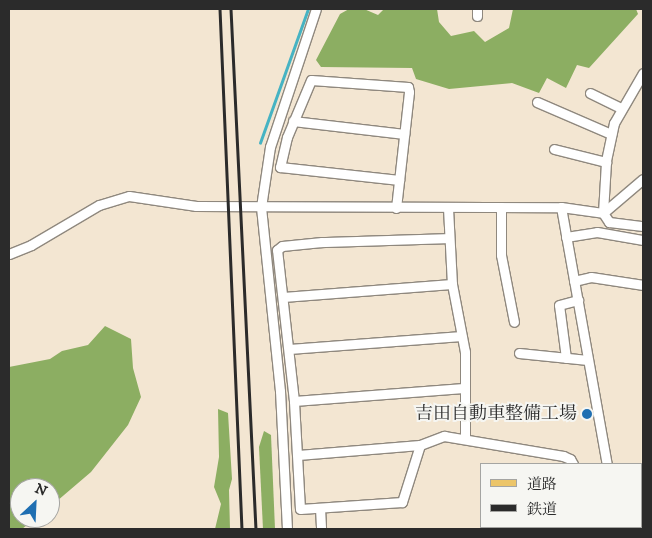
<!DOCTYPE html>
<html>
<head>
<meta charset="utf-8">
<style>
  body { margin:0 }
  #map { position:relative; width:652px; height:538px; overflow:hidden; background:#f3e6d2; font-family:"IM FELL DW Pica","Noto Serif JP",serif }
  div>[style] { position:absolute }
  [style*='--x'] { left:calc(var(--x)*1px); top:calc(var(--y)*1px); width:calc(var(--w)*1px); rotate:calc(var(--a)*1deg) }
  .forest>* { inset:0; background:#8cae62 }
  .stream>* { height:2.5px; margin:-1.25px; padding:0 1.25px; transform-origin:1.25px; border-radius:1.25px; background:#46b3c3 }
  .roads { filter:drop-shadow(1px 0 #8f887e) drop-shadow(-1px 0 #8f887e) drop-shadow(0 1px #8f887e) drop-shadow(0 -1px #8f887e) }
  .minor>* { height:9px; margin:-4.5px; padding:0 4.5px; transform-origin:4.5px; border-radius:4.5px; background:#fff }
  .major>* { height:10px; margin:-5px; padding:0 5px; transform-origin:5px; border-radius:5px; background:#ecc569 }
  .rail>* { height:2.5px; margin:-1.25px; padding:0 1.25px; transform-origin:1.25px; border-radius:1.25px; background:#2b2b2b }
  .dots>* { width:14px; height:14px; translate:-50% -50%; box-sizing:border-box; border:2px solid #f6f6f2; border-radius:50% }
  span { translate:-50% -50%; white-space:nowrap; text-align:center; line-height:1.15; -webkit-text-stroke:4px #f6f6f2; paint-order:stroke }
  .poi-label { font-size:18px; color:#2b2b2b }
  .right { translate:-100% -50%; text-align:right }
  .frame { position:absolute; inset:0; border:10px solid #2b2b2b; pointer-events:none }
  .legend { position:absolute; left:480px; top:463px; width:162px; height:65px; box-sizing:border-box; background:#f6f6f2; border:1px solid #a5a5a2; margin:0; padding:6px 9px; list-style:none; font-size:15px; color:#2b2b2b }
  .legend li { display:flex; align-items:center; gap:10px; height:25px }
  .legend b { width:25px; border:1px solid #a5a5a2 }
  .north { position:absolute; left:10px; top:478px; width:50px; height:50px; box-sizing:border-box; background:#f6f6f2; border:1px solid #a5a5a2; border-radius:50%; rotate:25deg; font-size:14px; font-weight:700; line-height:20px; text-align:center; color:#2b2b2b }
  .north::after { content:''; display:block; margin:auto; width:18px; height:22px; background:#1f6fb2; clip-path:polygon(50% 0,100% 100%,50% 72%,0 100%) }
</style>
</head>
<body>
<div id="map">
  <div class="forest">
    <i style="clip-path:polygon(349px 9px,364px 9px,378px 15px,384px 9px,437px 9px,439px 22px,451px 36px,474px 31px,485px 42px,509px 28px,513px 9px,636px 9px,638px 14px,589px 68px,577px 65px,566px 88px,547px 78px,539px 93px,512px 83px,449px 89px,416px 79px,412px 68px,321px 67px,316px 60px,340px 14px)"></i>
    <i style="clip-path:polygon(105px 326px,131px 339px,133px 368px,141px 397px,128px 425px,91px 472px,50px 507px,50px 488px,20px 488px,20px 518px,36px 518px,22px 529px,9px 529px,9px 367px,50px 359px,62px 351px,88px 345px)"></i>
    <i style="clip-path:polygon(218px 409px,228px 413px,232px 479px,229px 490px,230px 529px,215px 529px,221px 504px,214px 487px,219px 457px)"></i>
    <i style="clip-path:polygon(264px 431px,271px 435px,275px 529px,263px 529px,259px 447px)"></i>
  </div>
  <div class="stream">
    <i style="--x:260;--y:143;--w:142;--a:-70.3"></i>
  </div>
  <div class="roads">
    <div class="minor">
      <i style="--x:477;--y:9;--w:7;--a:90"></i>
      <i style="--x:643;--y:73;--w:58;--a:120.1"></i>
      <i style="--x:614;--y:123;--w:40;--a:102"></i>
      <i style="--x:606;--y:162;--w:51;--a:93.4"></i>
      <i style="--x:603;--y:213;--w:11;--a:56"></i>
      <i style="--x:609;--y:222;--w:34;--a:7"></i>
      <i style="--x:590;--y:93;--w:34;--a:26"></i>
      <i style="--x:537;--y:102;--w:81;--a:23.4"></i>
      <i style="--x:293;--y:121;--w:112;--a:6.7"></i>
      <i style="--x:554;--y:149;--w:54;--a:14"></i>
      <i style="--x:501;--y:207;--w:48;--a:90"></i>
      <i style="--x:501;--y:255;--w:68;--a:79"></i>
      <i style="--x:561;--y:207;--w:261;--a:79.9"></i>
      <i style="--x:396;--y:208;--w:117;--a:-83.6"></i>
      <i style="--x:409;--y:92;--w:5;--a:-101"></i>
      <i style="--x:408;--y:87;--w:97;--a:-175.9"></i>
      <i style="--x:311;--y:80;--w:62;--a:112.8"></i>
      <i style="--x:287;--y:137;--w:31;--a:103"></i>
      <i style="--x:280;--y:167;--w:120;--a:6.2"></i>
      <i style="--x:448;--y:208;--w:76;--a:87"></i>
      <i style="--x:452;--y:284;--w:69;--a:79.2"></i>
      <i style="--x:465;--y:352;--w:86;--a:90"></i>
      <i style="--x:566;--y:237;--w:31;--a:-9"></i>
      <i style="--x:597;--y:232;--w:47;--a:9.9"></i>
      <i style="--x:9;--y:254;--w:24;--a:-22"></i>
      <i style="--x:31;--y:245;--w:79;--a:-30.5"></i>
      <i style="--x:99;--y:205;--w:31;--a:-17"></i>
      <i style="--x:129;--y:196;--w:68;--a:8.5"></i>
      <i style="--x:196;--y:206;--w:365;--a:0.2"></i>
      <i style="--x:561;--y:207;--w:42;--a:8.1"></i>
      <i style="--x:603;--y:213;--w:52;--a:-40.4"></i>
      <i style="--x:574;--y:281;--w:17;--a:-13"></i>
      <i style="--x:591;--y:277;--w:53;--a:8.7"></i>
      <i style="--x:283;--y:297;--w:169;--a:-4.4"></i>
      <i style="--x:289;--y:349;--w:173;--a:-4.3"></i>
      <i style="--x:519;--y:353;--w:69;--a:5.8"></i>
      <i style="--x:566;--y:358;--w:53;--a:-97.5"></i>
      <i style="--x:559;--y:305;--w:20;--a:-15"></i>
      <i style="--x:294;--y:401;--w:170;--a:-4.4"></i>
      <i style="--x:420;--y:445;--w:60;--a:107.5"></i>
      <i style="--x:402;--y:502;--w:102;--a:176.1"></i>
      <i style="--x:300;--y:509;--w:108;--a:-93.2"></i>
      <i style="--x:294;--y:401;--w:152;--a:-96.4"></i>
      <i style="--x:277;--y:250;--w:6;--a:-39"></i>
      <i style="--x:282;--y:246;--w:40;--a:-5.7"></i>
      <i style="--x:322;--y:242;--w:125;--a:-1.8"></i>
      <i style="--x:298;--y:455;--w:122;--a:-4.7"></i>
      <i style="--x:420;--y:445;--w:26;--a:-21"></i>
      <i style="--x:444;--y:436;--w:121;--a:9.5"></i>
      <i style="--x:563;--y:456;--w:8;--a:23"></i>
      <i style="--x:570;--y:459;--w:6;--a:59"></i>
      <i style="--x:320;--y:508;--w:21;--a:87"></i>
      <i style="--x:287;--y:529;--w:138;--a:-92.9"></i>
      <i style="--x:280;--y:391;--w:185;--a:-95.9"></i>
      <i style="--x:261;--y:207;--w:61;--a:-81.5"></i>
      <i style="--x:270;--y:147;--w:145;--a:-71.6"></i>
    </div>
    <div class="major">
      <i style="--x:641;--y:504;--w:2;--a:-27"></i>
      <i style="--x:618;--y:529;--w:2;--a:-63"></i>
    </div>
  </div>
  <div class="rail">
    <i style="--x:220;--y:9;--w:520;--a:87.58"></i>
    <i style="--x:231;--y:9;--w:521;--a:87.25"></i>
  </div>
  <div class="dots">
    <i style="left:587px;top:414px;background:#1f6fb2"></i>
  </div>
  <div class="poi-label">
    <span class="right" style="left:577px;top:414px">吉田自動車整備工場</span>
  </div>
  <div class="frame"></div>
  <ul class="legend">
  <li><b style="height:6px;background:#ecc569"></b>道路</li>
  <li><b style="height:6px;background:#2b2b2b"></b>鉄道</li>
  </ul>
  <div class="north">N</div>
</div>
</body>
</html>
